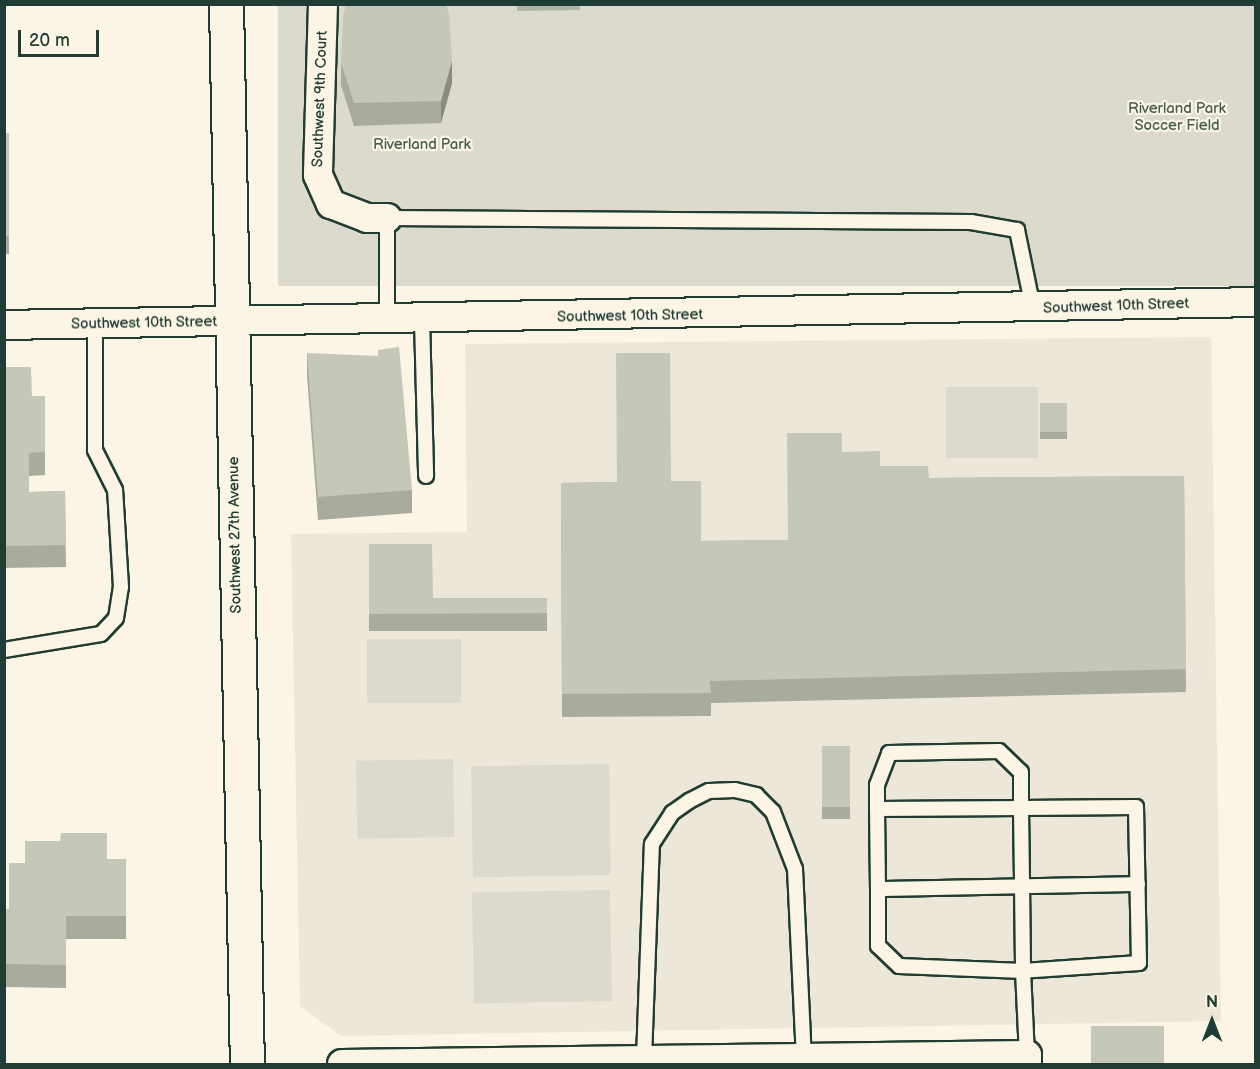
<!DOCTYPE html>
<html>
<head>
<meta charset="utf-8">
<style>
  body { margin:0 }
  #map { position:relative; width:1260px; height:1069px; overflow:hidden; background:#fcf5e5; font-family:"Balsamiq Sans",sans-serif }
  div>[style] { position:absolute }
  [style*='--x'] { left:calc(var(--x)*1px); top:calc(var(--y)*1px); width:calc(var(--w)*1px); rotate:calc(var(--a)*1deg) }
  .built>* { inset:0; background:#ece7d8 }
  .green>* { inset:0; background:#dcdacc; transform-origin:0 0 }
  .water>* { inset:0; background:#aeb3a7 }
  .roads { filter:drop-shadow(2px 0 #1f3d34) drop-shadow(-2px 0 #1f3d34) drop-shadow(0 2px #1f3d34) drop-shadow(0 -2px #1f3d34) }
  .service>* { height:14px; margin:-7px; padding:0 7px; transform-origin:7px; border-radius:7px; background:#fcf5e5 }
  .minor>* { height:28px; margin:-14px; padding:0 14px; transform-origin:14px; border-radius:14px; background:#fcf5e5 }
  .tertiary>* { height:33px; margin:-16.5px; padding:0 16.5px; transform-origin:16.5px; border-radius:16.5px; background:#fcf5e5 }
  .wall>* { inset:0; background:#a9ab9f; transform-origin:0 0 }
  .shaded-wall>* { inset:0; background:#8a8b82 }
  .building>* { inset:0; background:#c5c7b9; transform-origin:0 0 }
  span { translate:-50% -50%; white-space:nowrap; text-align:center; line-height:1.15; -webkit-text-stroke:4.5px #fcf5e5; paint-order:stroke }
  .street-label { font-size:15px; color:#1f3d34 }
  .park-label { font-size:15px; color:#455c52 }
  .frame { position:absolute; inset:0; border:6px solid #1f3d34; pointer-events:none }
  .north { position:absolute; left:1182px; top:991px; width:60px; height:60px; -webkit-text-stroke:4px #fcf5e5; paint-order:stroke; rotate:0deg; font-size:16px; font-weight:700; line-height:24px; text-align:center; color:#1f3d34 }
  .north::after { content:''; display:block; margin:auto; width:21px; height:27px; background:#1f3d34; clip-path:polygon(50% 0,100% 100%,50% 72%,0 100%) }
  .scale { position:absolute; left:18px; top:30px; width:81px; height:27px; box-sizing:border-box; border:3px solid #1f3d34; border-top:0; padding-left:8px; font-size:18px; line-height:21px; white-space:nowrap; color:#1f3d34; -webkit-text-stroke:4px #fcf5e5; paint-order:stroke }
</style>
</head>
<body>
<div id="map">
  <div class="built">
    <i style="clip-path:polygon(1211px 337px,1221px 1021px,341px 1036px,300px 1006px,291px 534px,467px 532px,465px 344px)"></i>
  </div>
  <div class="green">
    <i style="left:278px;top:5px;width:977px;height:281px"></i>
    <i style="left:1038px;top:387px;width:71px;height:92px;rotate:90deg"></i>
    <i style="left:367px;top:639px;width:94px;height:64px"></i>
    <i style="left:453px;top:759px;width:78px;height:97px;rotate:89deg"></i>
    <i style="left:609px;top:764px;width:111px;height:138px;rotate:89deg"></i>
    <i style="left:610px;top:890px;width:111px;height:138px;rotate:89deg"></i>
  </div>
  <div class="water">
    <i style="clip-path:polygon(517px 5px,580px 5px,580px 10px,517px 11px)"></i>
  </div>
  <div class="roads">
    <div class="service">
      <i style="--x:387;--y:319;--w:101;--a:-90"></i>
      <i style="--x:387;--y:218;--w:584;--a:0.39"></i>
      <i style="--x:971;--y:222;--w:47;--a:9.9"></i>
      <i style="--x:1017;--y:230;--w:80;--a:78.4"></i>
      <i style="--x:422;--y:319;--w:157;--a:88.5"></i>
      <i style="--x:4;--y:650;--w:98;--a:-9.4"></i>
      <i style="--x:101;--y:634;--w:22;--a:-47"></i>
      <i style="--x:116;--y:618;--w:31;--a:-81"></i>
      <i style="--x:121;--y:587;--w:97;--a:-93.5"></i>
      <i style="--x:115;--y:490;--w:45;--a:-116.6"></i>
      <i style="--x:95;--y:450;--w:126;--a:-90"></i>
      <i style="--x:877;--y:809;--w:144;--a:-0.4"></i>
      <i style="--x:1021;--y:808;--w:115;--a:-0.5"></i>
      <i style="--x:1136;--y:807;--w:156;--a:88.9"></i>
      <i style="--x:1139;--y:963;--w:116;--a:176.1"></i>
      <i style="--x:1023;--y:971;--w:124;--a:-177.7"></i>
      <i style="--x:899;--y:966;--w:29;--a:-136"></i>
      <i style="--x:878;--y:946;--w:57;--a:-90"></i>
      <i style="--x:878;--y:889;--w:80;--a:-90.7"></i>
      <i style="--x:877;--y:809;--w:24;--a:-90"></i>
      <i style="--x:877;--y:785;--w:34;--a:-69"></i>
      <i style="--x:889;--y:753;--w:110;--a:-1"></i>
      <i style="--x:999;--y:751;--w:30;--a:44"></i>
      <i style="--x:1021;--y:772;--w:36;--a:90"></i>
      <i style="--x:1021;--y:808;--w:76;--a:89.2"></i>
      <i style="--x:1022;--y:884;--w:87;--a:89.3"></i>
      <i style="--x:1023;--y:971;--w:84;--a:87.3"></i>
      <i style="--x:878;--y:889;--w:260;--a:-1.1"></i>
      <i style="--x:644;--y:1059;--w:215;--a:-87.9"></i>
      <i style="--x:652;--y:844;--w:37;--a:-57"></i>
      <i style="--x:672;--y:813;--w:21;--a:-35"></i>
      <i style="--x:689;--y:801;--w:22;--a:-27"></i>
      <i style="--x:709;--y:791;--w:26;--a:-2"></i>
      <i style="--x:735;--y:790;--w:22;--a:13"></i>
      <i style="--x:756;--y:795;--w:24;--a:45"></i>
      <i style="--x:773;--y:812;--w:61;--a:68.9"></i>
      <i style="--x:795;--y:869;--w:189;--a:87.3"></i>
    </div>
    <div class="minor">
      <i style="--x:323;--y:4;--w:171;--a:91.7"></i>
      <i style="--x:318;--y:175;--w:32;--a:66"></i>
      <i style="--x:331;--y:204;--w:39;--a:21"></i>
      <i style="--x:367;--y:218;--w:20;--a:0"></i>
      <i style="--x:4;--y:325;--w:1252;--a:-1.05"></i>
      <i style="--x:342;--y:1064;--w:685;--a:-0.75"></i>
      <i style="--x:1027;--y:1055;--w:9;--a:90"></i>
    </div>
    <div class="tertiary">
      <i style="--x:226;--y:4;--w:1060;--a:88.87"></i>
    </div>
  </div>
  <div class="wall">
    <i style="left:4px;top:4px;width:1px;height:113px"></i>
    <i style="clip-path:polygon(341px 63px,452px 83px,441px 123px,354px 126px,341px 85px)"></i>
    <i style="left:4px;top:133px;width:5px;height:121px"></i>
    <i style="clip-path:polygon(307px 353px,412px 490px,412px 513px,318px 520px,307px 376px)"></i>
    <i style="clip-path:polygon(4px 367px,32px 396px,45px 396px,45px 475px,29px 476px,29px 492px,65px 491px,66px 567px,4px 568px)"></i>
    <i style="left:1040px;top:403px;width:27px;height:36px"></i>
    <i style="clip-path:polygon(842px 452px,880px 466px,929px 478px,1184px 476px,1186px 692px,711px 703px,711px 716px,562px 717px,561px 483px,671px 481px,701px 541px,788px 540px)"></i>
    <i style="clip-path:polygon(369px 544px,433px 598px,547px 598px,547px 631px,369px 631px)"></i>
    <i style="left:822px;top:746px;width:28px;height:73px"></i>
    <i style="clip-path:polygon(107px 859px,126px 859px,126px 939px,66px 939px,66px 988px,4px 987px,4px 909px,9px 909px,25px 863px)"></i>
  </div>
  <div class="shaded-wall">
    <i style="clip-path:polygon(452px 60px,452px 83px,441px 123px,441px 101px)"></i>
  </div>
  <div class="building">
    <i style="left:4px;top:4px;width:1px;height:95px"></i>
    <i style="clip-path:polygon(346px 4px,446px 4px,449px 14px,452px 60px,441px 101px,354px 103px,341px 63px,343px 17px)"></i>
    <i style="left:4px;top:133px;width:5px;height:103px"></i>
    <i style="clip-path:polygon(399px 347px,412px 490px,318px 497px,307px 353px,378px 356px,378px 350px)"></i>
    <i style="clip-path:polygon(616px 353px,670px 353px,671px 481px,701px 481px,701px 541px,788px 540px,787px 433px,842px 433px,842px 452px,880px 451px,880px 466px,928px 466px,929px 478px,1184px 476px,1186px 669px,710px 681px,711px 693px,562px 694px,561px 483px,617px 482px)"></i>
    <i style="clip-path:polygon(4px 367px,31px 367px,32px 396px,45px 396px,45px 452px,29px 453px,29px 492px,65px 491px,66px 545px,4px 546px)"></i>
    <i style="left:1040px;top:403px;width:27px;height:29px"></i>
    <i style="clip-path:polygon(369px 544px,432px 544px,433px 598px,547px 598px,547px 613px,369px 614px)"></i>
    <i style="left:822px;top:746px;width:28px;height:61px"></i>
    <i style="clip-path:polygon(61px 833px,107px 833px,107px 859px,126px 859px,126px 916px,66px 916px,66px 965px,4px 964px,4px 909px,9px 909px,9px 863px,25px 863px,25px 841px,60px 841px)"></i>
    <i style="left:1091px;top:1026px;width:73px;height:39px"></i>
  </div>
  <div class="street-label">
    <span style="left:320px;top:99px;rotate:-88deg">Southwest 9th Court</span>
    <span style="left:1116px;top:306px;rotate:-2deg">Southwest 10th Street</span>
    <span style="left:630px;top:316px;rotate:-1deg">Southwest 10th Street</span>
    <span style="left:144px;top:323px;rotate:-1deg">Southwest 10th Street</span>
    <span style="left:235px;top:535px;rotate:-91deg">Southwest 27th Avenue</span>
  </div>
  <div class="park-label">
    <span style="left:1177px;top:117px">Riverland Park<br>Soccer Field</span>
    <span style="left:422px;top:145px">Riverland Park</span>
  </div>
  <div class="frame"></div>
  <div class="north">N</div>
  <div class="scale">20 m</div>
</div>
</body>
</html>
